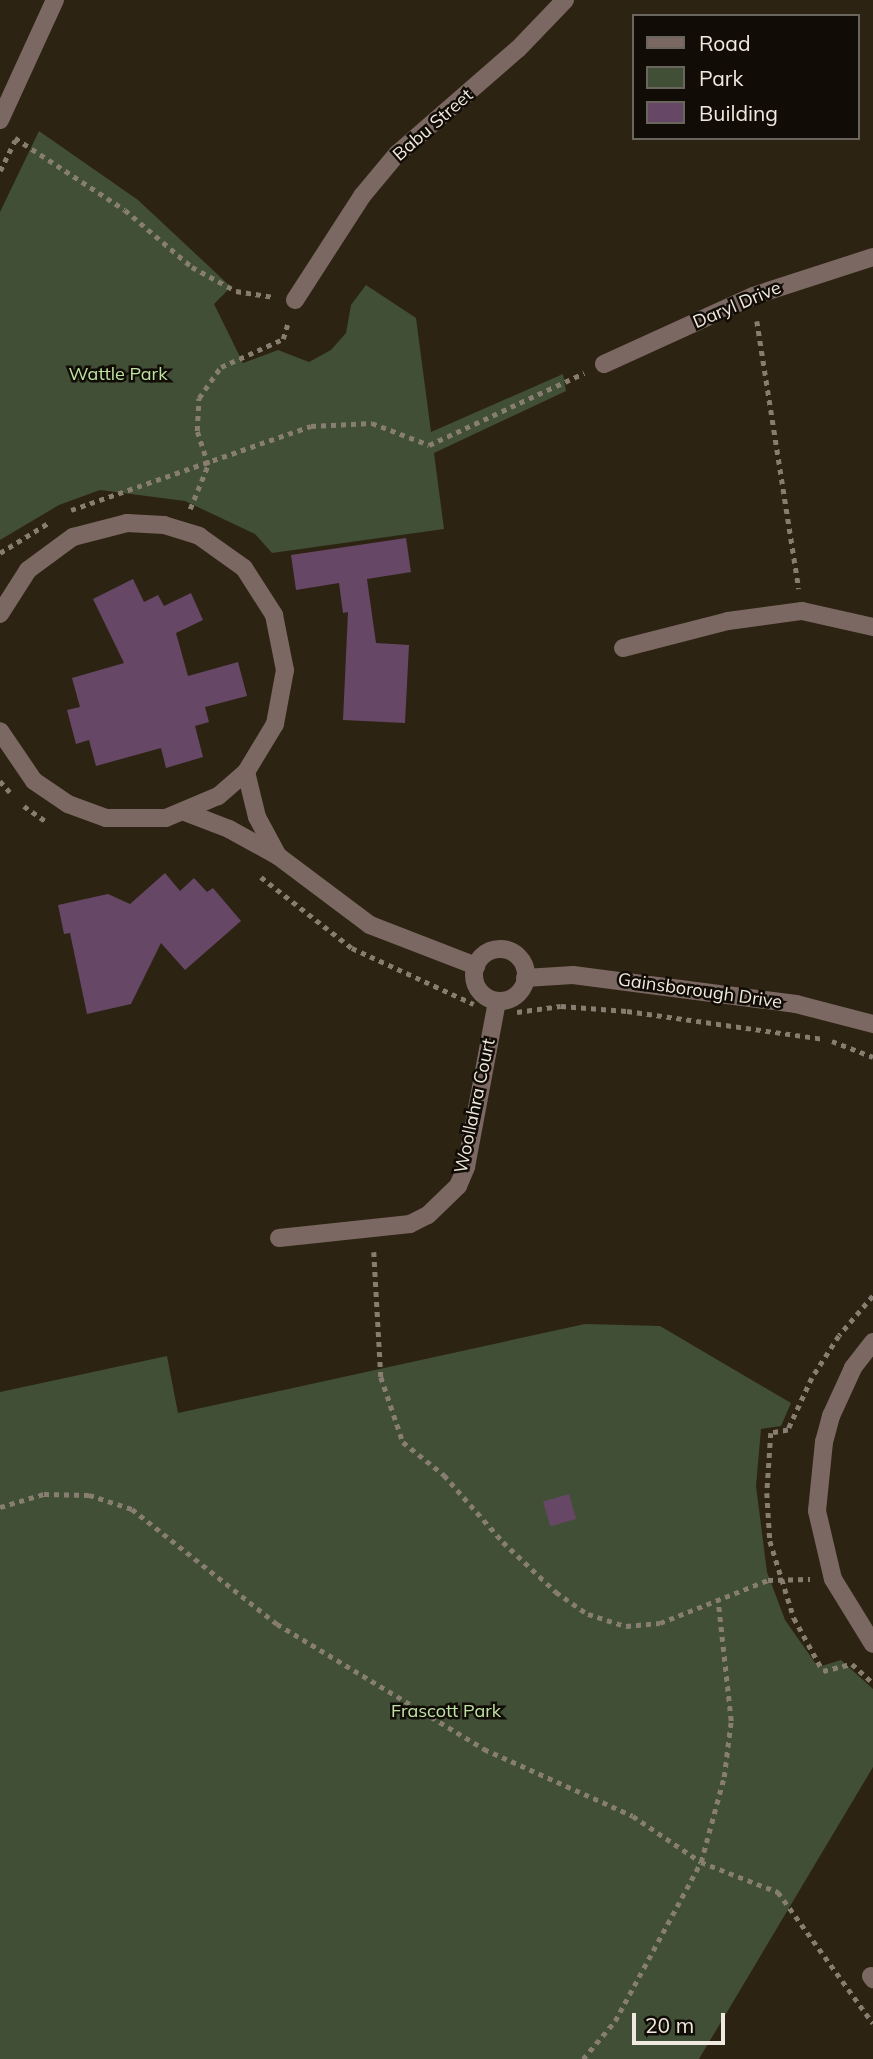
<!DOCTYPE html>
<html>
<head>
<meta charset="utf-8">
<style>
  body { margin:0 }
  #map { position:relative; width:873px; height:2059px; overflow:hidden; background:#2d2312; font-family:Mulish,sans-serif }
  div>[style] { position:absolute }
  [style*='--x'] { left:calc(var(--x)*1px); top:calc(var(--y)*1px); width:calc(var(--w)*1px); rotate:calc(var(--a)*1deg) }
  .green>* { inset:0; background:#404f35 }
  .building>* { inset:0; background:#664765; transform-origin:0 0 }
  .path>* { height:4.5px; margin-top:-2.25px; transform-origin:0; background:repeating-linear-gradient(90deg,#877e71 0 5px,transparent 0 10px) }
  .minor>* { height:18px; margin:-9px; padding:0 9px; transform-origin:9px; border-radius:9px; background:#7c6862 }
  .minor>.ring { margin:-9px; padding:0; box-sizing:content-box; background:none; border:18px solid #7c6862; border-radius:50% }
  span { translate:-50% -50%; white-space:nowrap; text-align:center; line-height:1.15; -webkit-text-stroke:5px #110d06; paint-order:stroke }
  .street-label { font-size:18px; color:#f0e9df }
  .park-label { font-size:18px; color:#bfe3a4 }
  .legend { position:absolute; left:632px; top:14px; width:228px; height:126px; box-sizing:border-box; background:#110d06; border:2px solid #6a655d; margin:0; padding:9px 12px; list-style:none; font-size:21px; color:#f0e9df }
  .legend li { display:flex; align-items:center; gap:14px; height:35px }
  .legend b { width:35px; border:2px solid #6a655d }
  .scale { position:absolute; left:632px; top:2013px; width:93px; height:32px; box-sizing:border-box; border:4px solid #f0e9df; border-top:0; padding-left:9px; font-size:21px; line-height:24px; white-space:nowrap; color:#f0e9df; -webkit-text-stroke:5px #110d06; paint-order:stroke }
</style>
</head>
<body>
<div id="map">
  <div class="green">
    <i style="clip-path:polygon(39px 131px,138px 200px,231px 287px,214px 304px,243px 363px,278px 350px,309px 362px,331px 350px,346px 333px,351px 305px,366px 285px,416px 318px,431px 432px,563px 374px,566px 391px,434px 453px,444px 529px,272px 553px,255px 534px,185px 501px,100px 490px,59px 505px,0 540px,0 212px)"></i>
    <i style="clip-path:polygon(585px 1324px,660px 1326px,791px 1403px,781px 1426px,761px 1429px,756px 1486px,767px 1572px,785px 1620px,818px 1667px,841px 1660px,873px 1689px,873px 1767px,699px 2059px,0 2059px,0 1392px,167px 1356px,178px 1413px)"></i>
  </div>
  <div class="building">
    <i style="clip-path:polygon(406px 538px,411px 572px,367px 579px,376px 643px,409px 645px,405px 723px,343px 720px,348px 612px,343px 613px,339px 583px,296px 590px,291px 555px)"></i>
    <i style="clip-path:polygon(133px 579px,144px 602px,158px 595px,164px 606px,191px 593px,203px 620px,176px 633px,188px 676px,238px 662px,247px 696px,205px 707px,209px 722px,195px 726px,203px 757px,166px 768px,161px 748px,96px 766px,89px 740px,76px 744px,67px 710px,80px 707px,72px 678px,124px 663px,93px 599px)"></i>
    <i style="clip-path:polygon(165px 873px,180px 891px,194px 878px,207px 892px,213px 888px,241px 921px,185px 970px,161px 943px,131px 1004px,87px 1014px,70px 933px,64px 934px,58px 905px,108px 894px,130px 904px)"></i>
    <i style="left:569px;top:1494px;width:26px;height:27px;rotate:74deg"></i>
  </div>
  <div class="path">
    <i style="--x:15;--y:138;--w:131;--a:33.2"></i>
    <i style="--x:125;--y:210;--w:88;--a:40.4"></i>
    <i style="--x:192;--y:267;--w:50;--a:28.6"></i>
    <i style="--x:236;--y:291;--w:36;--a:9"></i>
    <i style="--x:0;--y:171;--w:34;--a:-64"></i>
    <i style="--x:757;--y:321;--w:271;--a:81.1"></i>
    <i style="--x:190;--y:509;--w:48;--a:-67.8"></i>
    <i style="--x:208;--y:465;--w:36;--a:-108"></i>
    <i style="--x:197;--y:431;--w:33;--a:-87"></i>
    <i style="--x:199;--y:398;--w:38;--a:-55"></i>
    <i style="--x:221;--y:367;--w:68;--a:-24.3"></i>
    <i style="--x:283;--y:339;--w:17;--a:-73"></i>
    <i style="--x:71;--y:510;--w:254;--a:-19.3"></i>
    <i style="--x:311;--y:426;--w:61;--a:-2.8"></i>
    <i style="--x:372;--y:423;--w:61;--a:21.1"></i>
    <i style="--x:429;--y:445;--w:171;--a:-24.9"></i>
    <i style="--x:0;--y:553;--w:57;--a:-32"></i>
    <i style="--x:0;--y:781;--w:15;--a:48"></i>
    <i style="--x:24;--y:806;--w:29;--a:35"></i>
    <i style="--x:261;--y:877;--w:115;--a:38"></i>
    <i style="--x:352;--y:948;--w:134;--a:24.7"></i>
    <i style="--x:517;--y:1012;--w:44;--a:-7.8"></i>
    <i style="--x:561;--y:1006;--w:66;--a:4.3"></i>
    <i style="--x:627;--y:1011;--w:198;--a:8.1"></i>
    <i style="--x:832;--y:1041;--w:44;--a:21.3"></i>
    <i style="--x:374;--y:1252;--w:125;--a:86.8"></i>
    <i style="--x:381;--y:1377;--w:69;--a:71.3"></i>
    <i style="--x:403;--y:1442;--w:53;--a:38.8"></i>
    <i style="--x:444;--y:1475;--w:89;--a:48.6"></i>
    <i style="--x:503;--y:1542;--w:73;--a:43.3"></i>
    <i style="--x:556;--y:1592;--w:39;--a:35"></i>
    <i style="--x:588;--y:1614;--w:40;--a:18"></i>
    <i style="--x:626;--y:1626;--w:34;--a:-5"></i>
    <i style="--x:660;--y:1623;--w:116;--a:-21.7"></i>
    <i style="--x:768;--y:1580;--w:42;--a:-1.4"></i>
    <i style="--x:873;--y:1296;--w:52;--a:130.4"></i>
    <i style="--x:839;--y:1336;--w:50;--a:122.7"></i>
    <i style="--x:812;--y:1378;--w:57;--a:114.8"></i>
    <i style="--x:788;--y:1430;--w:17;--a:170"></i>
    <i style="--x:771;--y:1433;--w:60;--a:93.8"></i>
    <i style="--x:767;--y:1493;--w:48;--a:86.4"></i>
    <i style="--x:770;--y:1541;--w:81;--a:72.7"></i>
    <i style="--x:794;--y:1618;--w:60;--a:61.3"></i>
    <i style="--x:823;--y:1671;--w:30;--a:-14"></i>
    <i style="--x:852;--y:1664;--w:28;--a:42"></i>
    <i style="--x:0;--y:1507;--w:46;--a:-16.5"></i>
    <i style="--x:44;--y:1494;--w:45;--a:1.3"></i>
    <i style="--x:89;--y:1495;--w:45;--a:18"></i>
    <i style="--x:132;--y:1509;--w:185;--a:38.4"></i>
    <i style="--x:277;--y:1624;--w:242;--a:31.1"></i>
    <i style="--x:484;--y:1749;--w:163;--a:24.2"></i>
    <i style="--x:633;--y:1816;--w:82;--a:34.1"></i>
    <i style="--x:701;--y:1862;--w:83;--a:21.3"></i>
    <i style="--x:778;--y:1892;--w:162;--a:54.1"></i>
    <i style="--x:583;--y:2059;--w:50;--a:-49.9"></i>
    <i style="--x:615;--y:2021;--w:181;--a:-61.6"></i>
    <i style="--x:701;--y:1862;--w:88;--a:-74.9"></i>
    <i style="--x:724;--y:1777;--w:56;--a:-82.9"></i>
    <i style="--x:731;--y:1721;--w:121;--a:-96.2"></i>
  </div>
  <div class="minor">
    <i style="--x:0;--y:120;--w:132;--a:-65.4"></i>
    <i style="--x:295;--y:300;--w:124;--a:-57.2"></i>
    <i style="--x:362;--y:196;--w:55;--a:-50.2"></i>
    <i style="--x:397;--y:154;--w:160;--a:-41"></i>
    <i style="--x:518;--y:49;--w:68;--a:-46.2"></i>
    <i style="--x:604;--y:364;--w:164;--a:-24.5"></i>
    <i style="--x:753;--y:296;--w:126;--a:-18"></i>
    <i style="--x:0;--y:614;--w:52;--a:-57.5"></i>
    <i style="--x:28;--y:570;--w:56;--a:-36.3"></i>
    <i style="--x:73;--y:537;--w:56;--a:-14.5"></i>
    <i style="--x:127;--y:523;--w:37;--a:3"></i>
    <i style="--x:164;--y:525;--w:37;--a:17"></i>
    <i style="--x:199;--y:536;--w:55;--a:35.4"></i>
    <i style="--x:244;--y:568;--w:56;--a:57.4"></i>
    <i style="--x:274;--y:615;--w:56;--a:78.7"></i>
    <i style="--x:285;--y:670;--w:55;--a:100.5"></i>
    <i style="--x:275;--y:724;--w:56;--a:121.1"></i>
    <i style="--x:246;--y:772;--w:37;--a:139"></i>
    <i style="--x:218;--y:796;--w:56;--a:157.1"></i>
    <i style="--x:166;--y:818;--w:60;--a:180"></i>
    <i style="--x:106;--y:818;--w:40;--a:-159.8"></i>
    <i style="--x:68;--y:804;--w:41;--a:-145.9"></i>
    <i style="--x:34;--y:781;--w:60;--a:-124.2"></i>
    <i style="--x:623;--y:648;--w:108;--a:-14.4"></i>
    <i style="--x:728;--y:621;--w:75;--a:-7.7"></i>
    <i style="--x:802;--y:611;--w:73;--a:12.7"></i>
    <i style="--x:246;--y:772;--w:46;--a:76.3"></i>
    <i style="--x:257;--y:817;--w:44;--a:61.7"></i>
    <i style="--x:185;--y:812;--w:47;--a:21.1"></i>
    <i style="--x:229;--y:829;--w:56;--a:28.9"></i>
    <i style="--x:278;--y:856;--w:115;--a:36.9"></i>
    <i style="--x:370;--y:925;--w:114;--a:21.1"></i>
    <i class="ring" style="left:474px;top:949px;width:34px;height:34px"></i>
    <i style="--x:525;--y:978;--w:48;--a:-3.6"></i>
    <i style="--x:573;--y:975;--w:225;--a:7.4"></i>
    <i style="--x:796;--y:1004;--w:80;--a:14.6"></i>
    <i style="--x:279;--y:1238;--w:132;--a:-6.1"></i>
    <i style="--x:410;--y:1224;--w:20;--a:-27"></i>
    <i style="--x:428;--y:1215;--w:42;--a:-44"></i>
    <i style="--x:458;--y:1186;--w:21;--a:-67"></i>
    <i style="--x:466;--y:1167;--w:169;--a:-79.4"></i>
    <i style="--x:873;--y:1342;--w:33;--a:128"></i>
    <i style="--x:853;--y:1368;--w:53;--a:114.6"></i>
    <i style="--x:831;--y:1416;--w:27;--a:105"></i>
    <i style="--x:824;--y:1442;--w:69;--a:95.8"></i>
    <i style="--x:817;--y:1511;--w:70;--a:76.8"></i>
    <i style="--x:833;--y:1579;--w:76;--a:58.4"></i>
    <i style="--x:871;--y:1976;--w:4;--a:56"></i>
  </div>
  <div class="street-label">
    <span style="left:433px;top:125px;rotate:-41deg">Babu Street</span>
    <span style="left:737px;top:305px;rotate:-23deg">Daryl Drive</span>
    <span style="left:700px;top:991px;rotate:8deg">Gainsborough Drive</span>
    <span style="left:475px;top:1106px;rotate:-78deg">Woollahra Court</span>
  </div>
  <div class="park-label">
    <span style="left:118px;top:374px">Wattle Park</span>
    <span style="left:446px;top:1711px">Frascott Park</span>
  </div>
  <ul class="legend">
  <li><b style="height:9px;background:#7c6862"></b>Road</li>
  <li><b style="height:19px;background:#404f35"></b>Park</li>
  <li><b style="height:19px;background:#664765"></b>Building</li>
  </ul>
  <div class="scale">20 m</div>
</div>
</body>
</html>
